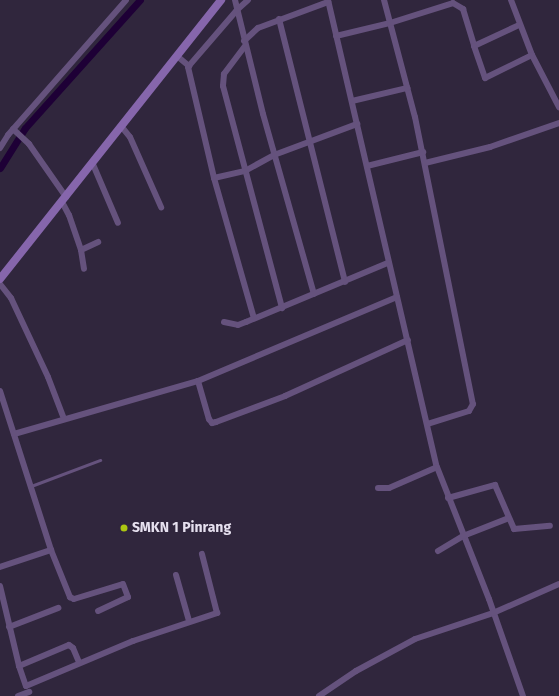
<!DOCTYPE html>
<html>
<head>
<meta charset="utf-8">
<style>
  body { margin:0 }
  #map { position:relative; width:559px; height:696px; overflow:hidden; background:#30263d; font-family:"Fira Sans",sans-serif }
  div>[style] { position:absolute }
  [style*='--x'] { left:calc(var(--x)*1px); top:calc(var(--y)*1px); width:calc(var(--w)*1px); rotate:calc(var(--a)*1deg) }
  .canal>* { height:7px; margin:-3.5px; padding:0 3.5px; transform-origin:3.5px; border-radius:3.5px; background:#1e0036 }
  .lane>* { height:3px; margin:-1.5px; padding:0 1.5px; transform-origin:1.5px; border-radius:1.5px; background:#65527d }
  .street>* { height:6px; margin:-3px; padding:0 3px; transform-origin:3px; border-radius:3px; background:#65527d }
  .secondary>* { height:8px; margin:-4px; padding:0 4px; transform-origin:4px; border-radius:4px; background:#8666ac }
  .dots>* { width:11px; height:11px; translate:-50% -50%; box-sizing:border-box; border:2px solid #30263d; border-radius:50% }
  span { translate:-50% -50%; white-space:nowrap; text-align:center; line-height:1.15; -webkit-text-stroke:4px #30263d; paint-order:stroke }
  .poi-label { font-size:14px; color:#e6e0ef; font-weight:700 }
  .left { translate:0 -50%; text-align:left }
</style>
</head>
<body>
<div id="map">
  <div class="canal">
    <i style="--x:0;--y:168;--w:47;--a:-58"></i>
    <i style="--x:25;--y:128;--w:172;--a:-48.1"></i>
  </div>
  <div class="lane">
    <i style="--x:31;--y:486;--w:74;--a:-20.6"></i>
  </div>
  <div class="street">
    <i style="--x:235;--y:0;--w:117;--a:76.2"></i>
    <i style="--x:263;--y:114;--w:187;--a:74.2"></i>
    <i style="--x:248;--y:0;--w:15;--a:138"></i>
    <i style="--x:237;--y:10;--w:75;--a:130.7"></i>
    <i style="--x:188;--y:67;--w:114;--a:76.8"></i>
    <i style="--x:214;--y:178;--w:146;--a:74.1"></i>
    <i style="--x:328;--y:0;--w:480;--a:76.9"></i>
    <i style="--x:437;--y:467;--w:142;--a:68.5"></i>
    <i style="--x:489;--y:599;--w:103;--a:70.7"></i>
    <i style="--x:384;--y:0;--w:121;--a:75.2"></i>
    <i style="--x:415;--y:117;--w:293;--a:78.6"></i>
    <i style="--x:473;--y:404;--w:8;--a:120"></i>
    <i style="--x:469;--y:411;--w:44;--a:162.8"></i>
    <i style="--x:511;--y:0;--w:59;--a:69.1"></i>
    <i style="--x:532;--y:55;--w:59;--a:62.6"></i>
    <i style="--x:279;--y:19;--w:271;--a:75.9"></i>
    <i style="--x:336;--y:36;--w:56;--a:-13.5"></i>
    <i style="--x:390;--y:23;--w:66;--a:-17.6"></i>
    <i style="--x:453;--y:3;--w:12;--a:31"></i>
    <i style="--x:463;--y:9;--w:39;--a:73"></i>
    <i style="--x:474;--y:46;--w:50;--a:-25"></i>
    <i style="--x:244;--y:41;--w:19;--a:-43"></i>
    <i style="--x:258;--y:28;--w:75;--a:-20.4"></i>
    <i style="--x:245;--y:46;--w:35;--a:127"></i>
    <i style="--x:224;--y:74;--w:12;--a:95"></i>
    <i style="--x:223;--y:86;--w:230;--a:75.1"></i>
    <i style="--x:474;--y:46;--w:34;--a:71"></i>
    <i style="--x:485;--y:78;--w:52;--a:-26.1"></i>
    <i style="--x:177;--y:56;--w:16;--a:40"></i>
    <i style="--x:352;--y:101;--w:57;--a:-13.3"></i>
    <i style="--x:121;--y:126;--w:14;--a:51"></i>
    <i style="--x:130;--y:137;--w:77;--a:66.1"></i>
    <i style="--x:13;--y:129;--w:22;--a:43"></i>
    <i style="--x:29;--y:144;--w:65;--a:55.1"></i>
    <i style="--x:0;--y:148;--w:15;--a:-58"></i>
    <i style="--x:8;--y:135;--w:179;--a:-48.8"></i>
    <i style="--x:92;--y:162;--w:66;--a:66.9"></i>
    <i style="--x:425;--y:163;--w:67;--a:-13.8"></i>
    <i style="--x:490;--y:147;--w:73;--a:-19.2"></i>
    <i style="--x:367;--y:166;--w:58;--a:-14"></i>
    <i style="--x:214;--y:178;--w:32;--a:-13"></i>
    <i style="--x:245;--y:171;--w:33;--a:-29"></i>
    <i style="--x:274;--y:155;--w:89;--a:-20.5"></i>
    <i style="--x:62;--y:202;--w:15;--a:62"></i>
    <i style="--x:69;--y:215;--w:37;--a:71"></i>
    <i style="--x:81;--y:250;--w:19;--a:-25"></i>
    <i style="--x:81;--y:250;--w:19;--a:81"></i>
    <i style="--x:0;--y:284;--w:18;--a:52"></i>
    <i style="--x:11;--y:298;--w:87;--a:64.9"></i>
    <i style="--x:48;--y:377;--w:45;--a:69.1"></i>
    <i style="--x:224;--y:322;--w:14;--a:12"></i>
    <i style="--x:238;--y:325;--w:9;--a:-21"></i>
    <i style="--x:246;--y:322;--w:154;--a:-22.6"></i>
    <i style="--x:198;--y:381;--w:40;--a:74"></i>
    <i style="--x:209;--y:419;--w:5;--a:53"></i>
    <i style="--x:212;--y:423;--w:4;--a:-14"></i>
    <i style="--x:216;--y:422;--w:74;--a:-20.6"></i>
    <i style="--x:285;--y:396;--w:135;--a:-24.5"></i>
    <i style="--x:0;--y:391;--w:167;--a:72.2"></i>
    <i style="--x:51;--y:550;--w:51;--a:68"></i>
    <i style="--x:70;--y:597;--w:4;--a:27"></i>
    <i style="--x:74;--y:599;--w:51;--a:-17"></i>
    <i style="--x:123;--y:584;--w:14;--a:69"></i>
    <i style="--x:128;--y:597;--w:33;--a:155"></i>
    <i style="--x:14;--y:434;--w:191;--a:-16.1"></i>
    <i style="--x:198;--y:381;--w:216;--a:-22.9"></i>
    <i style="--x:378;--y:488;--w:11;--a:0"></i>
    <i style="--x:389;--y:488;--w:52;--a:-23.6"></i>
    <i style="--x:448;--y:498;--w:49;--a:-15.5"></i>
    <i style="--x:495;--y:485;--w:48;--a:66.6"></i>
    <i style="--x:514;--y:529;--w:36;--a:-5"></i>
    <i style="--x:438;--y:551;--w:29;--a:-31"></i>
    <i style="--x:463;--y:536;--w:49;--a:-21.4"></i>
    <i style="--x:0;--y:567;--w:54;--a:-18.4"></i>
    <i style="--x:176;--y:575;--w:48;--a:74.2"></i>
    <i style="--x:0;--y:586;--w:82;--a:76.6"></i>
    <i style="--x:19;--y:666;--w:21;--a:71"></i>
    <i style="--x:26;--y:686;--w:116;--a:-22.8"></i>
    <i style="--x:133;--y:641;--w:89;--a:-18.4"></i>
    <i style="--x:217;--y:613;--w:61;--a:-104.3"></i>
    <i style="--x:9;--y:627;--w:53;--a:-21.2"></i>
    <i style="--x:19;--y:666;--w:54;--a:-22.8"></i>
    <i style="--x:69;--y:645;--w:5;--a:37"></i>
    <i style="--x:73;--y:648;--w:15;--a:67"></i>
    <i style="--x:18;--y:696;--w:12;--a:-20"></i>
    <i style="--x:319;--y:696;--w:45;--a:-34"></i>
    <i style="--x:356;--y:671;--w:67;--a:-28.5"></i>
    <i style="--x:415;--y:639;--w:82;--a:-18.4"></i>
    <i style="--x:493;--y:613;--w:72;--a:-23.7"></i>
  </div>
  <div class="secondary">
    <i style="--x:0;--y:279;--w:356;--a:-51.6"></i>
  </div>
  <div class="dots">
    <i style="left:124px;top:528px;background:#acc612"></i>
  </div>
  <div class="poi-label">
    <span class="left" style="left:132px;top:528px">SMKN 1 Pinrang</span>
  </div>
</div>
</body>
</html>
